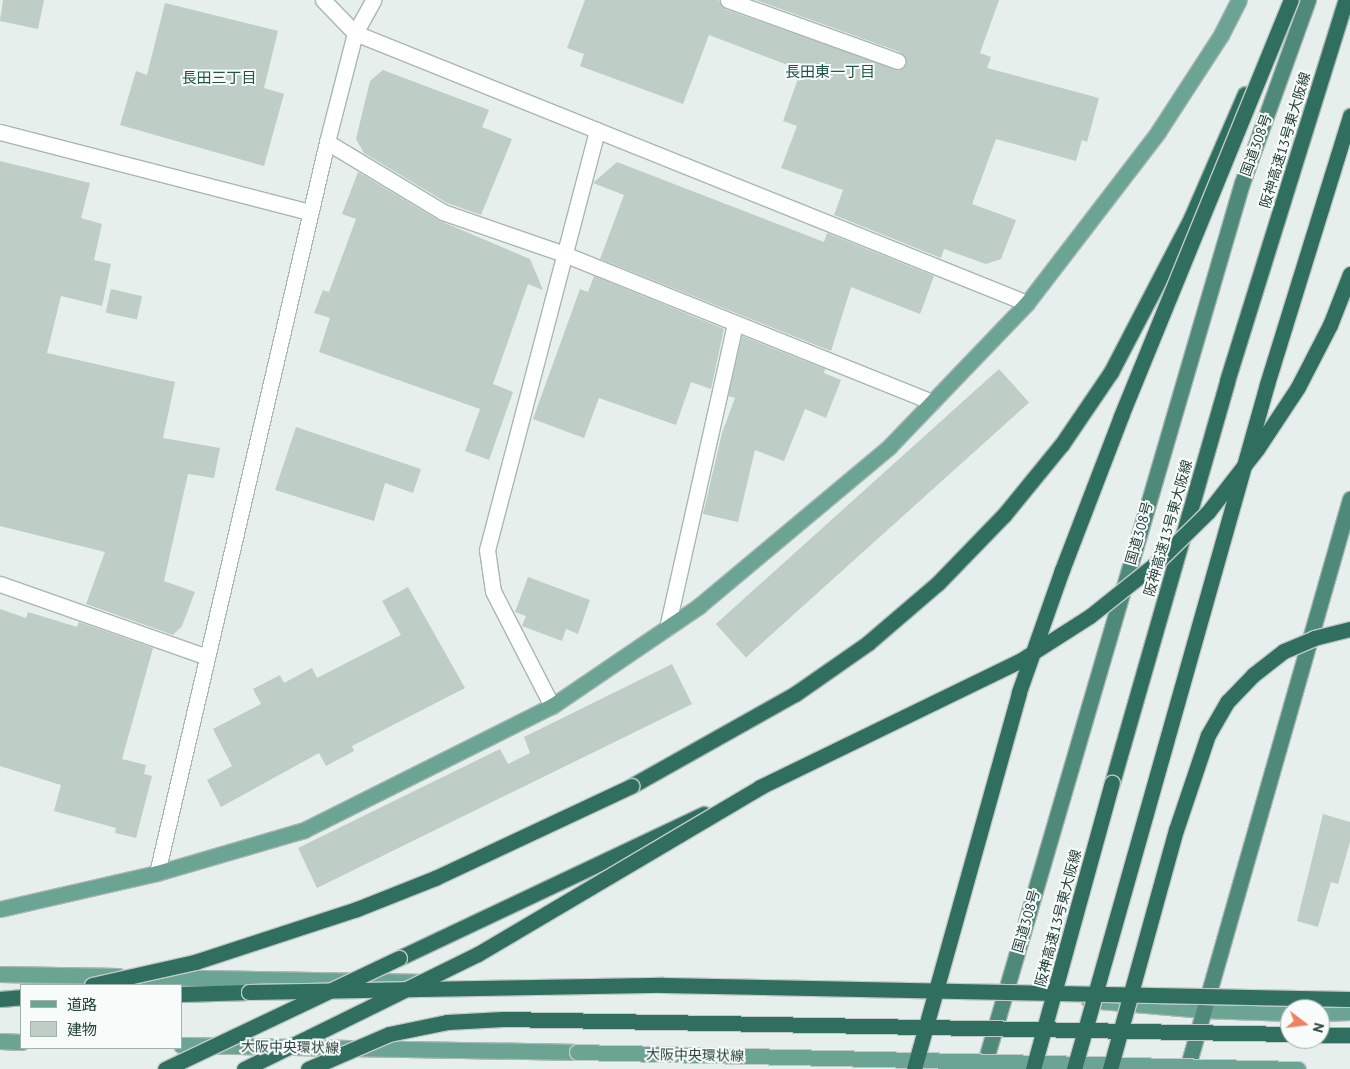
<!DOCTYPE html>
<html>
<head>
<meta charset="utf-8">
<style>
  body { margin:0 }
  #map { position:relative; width:1350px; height:1069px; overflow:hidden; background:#e6efeb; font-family:"PT Sans","Noto Sans JP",sans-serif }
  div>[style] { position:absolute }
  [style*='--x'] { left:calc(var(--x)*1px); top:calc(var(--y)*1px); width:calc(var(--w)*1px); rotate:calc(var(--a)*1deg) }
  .building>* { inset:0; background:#becdc6; transform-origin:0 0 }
  .roads { filter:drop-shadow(1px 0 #a8b7b2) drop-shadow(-1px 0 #a8b7b2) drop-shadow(0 1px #a8b7b2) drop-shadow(0 -1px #a8b7b2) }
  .service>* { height:15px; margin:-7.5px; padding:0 7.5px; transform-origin:7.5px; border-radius:7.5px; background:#fff }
  .minor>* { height:15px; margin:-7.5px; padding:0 7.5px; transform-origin:7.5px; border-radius:7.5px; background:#fff }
  .tertiary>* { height:15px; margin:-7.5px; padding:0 7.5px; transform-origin:7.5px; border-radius:7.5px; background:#fff }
  .primary>* { height:15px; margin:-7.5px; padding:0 7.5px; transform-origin:7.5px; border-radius:7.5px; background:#6ba493 }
  .trunk>* { height:15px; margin:-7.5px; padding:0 7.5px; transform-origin:7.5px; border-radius:7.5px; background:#4e8979 }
  .motorway>* { height:15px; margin:-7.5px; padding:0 7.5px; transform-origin:7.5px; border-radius:7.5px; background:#306e5f }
  .bridges { filter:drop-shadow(1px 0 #c2cac8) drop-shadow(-1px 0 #c2cac8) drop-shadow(0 1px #c2cac8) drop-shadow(0 -1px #c2cac8) }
  .primary-bridge>* { height:15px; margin:-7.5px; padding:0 7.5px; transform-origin:7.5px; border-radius:7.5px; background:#6ba493 }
  .motorway-bridge>* { height:15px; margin:-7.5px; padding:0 7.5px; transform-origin:7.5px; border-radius:7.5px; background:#306e5f }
  span { translate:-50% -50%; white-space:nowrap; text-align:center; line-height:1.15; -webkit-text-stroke:4px #f7fbf9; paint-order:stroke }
  .street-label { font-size:14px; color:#254139 }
  .neighbourhood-label { font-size:15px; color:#205446 }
  .legend { position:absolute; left:20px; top:984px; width:162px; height:65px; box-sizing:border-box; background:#f7fbf9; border:1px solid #a3b1ac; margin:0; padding:6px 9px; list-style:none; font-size:15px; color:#254139 }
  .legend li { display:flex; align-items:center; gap:10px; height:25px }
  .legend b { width:25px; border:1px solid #a3b1ac }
  .north { position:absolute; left:1280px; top:999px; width:50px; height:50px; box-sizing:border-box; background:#f7fbf9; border:1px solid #a3b1ac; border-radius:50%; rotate:105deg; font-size:14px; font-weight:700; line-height:20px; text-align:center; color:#254139 }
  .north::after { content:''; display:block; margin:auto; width:18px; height:22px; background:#f18062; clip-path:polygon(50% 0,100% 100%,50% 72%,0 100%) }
</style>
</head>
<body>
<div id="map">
  <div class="building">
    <i style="clip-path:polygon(3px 0,44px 0,38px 29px,0 21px)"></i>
    <i style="clip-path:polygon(585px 0,719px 0,725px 9px,898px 70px,906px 64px,900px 52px,756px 0,999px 0,980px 53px,991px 57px,987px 68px,1099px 98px,1087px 142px,1082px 140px,1076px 161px,996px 139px,972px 204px,1016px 220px,1001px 259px,986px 264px,944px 249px,941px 258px,834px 215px,843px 190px,781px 168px,797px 126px,783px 121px,801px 70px,709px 35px,683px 104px,580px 66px,584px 54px,567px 48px)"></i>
    <i style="clip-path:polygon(165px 3px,278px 31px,264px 88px,284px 94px,264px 166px,120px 125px,136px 71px,147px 75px)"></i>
    <i style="clip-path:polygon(383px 70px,489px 110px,482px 127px,512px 139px,481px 215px,447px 203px,364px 153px,356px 139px,370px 81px)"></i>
    <i style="clip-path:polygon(0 161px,90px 183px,81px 218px,102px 224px,94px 260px,111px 264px,102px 306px,61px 296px,47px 353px,175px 382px,163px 438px,220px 448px,214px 478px,188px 474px,164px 581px,195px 592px,182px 626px,173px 635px,86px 604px,105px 552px,0 526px)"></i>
    <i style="clip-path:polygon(617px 162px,824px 242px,827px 233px,934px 276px,920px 314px,851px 287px,831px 351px,600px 259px,624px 195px,593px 183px)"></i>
    <i style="clip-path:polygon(358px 172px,438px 220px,530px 259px,543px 290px,528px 284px,493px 384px,513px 392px,489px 460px,465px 451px,480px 409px,319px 352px,330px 318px,314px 313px,323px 290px,329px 292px,356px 219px,342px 214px)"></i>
    <i style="clip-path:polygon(594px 276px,724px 329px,711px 389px,691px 382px,676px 425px,599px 398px,584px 438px,533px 419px,580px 289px,588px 292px)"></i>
    <i style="left:111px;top:289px;width:32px;height:24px;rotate:13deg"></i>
    <i style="clip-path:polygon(742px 336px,825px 369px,824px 373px,841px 380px,826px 418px,805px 409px,784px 461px,755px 450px,738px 522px,703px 514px,722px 433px,735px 398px,728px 396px)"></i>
    <i style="left:999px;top:369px;width:45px;height:381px;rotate:48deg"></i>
    <i style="clip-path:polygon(296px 427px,421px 469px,413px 493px,385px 483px,374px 521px,275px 490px)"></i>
    <i style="clip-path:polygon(528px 577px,590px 600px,578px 634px,566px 629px,562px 641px,522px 626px,526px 616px,515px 612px)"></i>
    <i style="clip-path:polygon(408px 587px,465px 688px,352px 746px,354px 751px,326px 766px,319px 753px,221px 807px,207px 780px,232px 766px,213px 729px,261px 704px,253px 689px,280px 675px,284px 683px,312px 668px,317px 678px,401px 635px,382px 601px)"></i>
    <i style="clip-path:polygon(0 609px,26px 618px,28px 612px,77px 627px,79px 622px,153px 648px,122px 759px,146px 765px,144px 774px,152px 776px,136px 838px,115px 833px,116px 828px,54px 811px,61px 785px,0 766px)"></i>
    <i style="clip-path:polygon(672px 664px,692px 704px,317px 888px,298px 848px,500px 749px,508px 764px,530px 753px,524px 737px)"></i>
    <i style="clip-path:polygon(1323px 814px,1350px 822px,1350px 842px,1338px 884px,1331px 882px,1318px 927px,1297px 921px)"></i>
  </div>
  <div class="roads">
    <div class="service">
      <i style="--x:667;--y:628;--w:312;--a:-77.4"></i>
    </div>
    <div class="minor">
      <i style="--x:323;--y:0;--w:46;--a:45.9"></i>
      <i style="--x:355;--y:33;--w:724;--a:21.89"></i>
      <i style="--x:728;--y:0;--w:180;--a:19.8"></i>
      <i style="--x:0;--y:132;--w:320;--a:14.5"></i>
      <i style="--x:327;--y:142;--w:135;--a:31.1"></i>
      <i style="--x:443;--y:212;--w:128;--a:19.1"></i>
      <i style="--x:564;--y:254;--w:397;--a:21.9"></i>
      <i style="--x:0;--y:584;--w:219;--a:19.4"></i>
      <i style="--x:552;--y:706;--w:129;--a:-117.2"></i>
      <i style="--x:493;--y:591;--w:41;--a:-98.3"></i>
      <i style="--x:487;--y:550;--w:434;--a:-75.3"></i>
    </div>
    <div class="tertiary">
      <i style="--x:157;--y:873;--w:751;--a:-76.91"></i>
      <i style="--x:327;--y:142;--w:113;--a:-75.6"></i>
      <i style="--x:355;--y:33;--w:38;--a:-61"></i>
    </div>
    <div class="primary">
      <i style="--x:0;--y:909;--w:161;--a:-12.9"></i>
      <i style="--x:157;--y:873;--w:153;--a:-16.3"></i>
      <i style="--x:304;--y:830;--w:277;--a:-26.6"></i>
      <i style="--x:552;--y:706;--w:178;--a:-34.2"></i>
      <i style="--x:699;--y:606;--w:248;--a:-39.9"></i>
      <i style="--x:889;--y:447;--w:199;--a:-46.2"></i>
      <i style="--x:1027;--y:303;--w:215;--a:-52.5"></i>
      <i style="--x:1158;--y:132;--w:116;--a:-57"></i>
      <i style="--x:1221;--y:35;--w:39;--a:-63"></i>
      <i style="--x:0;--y:974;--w:118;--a:1"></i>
      <i style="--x:144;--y:977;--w:282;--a:1"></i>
      <i style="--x:1089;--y:1000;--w:115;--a:5"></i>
      <i style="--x:1204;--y:1010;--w:86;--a:2"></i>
      <i style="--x:1320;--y:1013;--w:30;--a:-2"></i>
      <i style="--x:0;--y:1041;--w:21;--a:3"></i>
      <i style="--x:181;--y:1045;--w:396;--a:1"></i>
    </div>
    <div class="trunk">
      <i style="--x:983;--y:1069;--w:923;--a:-73.71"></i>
      <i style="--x:1242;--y:183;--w:195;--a:-70.2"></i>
      <i style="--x:1187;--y:1069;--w:593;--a:-74.04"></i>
    </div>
    <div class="motorway">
      <i style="--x:1112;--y:783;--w:418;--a:-74"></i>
      <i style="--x:1227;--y:381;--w:399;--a:-72.7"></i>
      <i style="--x:631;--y:786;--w:188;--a:-29.3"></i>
      <i style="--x:795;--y:694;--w:89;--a:-34.9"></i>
      <i style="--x:868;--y:643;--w:92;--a:-40.6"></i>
      <i style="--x:938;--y:583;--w:95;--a:-45.9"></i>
      <i style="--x:1004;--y:515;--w:92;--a:-50.8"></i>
      <i style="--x:1062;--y:444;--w:87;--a:-55.8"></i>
      <i style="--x:1111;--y:372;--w:174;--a:-62.5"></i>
      <i style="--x:1191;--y:218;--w:135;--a:-66.5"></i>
      <i style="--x:399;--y:958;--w:337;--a:-25.3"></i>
      <i style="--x:181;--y:994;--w:68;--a:-1.7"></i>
      <i style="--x:0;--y:999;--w:21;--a:-5"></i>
      <i style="--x:1320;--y:1035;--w:30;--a:0"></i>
    </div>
  </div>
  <div class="bridges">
    <div class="primary-bridge">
      <i style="--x:577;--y:1052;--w:721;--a:1.35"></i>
    </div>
    <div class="motorway-bridge">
      <i style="--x:92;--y:985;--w:106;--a:-12.6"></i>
      <i style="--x:195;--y:962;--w:170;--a:-18.1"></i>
      <i style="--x:357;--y:909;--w:84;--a:-21.7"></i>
      <i style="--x:435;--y:878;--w:217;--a:-25.1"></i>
      <i style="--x:249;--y:992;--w:414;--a:-1"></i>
      <i style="--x:663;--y:985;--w:687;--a:1.17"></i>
      <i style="--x:165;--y:1069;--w:259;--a:-25.4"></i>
      <i style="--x:244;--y:1069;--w:261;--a:-26.2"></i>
      <i style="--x:478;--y:954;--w:328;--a:-30.6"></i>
      <i style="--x:760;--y:787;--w:287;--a:-25.9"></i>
      <i style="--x:1018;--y:662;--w:85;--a:-32.6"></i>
      <i style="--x:1090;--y:616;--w:82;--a:-38.6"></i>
      <i style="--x:1154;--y:565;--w:76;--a:-44.5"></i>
      <i style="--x:1208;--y:512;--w:80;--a:-52.1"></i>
      <i style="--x:1257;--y:449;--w:74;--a:-56.5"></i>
      <i style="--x:1298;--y:387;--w:70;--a:-62.7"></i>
      <i style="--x:1330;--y:325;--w:55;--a:-68.6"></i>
      <i style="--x:308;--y:1069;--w:88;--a:-23.4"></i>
      <i style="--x:389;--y:1034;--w:59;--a:-11.7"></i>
      <i style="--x:447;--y:1022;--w:56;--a:-3.1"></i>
      <i style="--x:503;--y:1019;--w:787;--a:1.09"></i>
      <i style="--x:914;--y:1069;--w:391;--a:-74.4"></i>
      <i style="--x:1019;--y:692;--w:129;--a:-70.6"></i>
      <i style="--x:1062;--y:570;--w:165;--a:-69"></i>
      <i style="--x:1121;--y:416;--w:449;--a:-67.8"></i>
      <i style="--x:1033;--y:1069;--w:297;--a:-74.6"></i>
      <i style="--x:1074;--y:1069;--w:712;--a:-74.26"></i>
      <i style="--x:1267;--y:384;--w:281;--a:-72.8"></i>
      <i style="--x:1110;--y:1069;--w:248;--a:-74.6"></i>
      <i style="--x:1176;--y:830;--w:100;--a:-71.4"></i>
      <i style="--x:1208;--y:735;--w:39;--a:-60"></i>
      <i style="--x:1228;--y:701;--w:36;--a:-46"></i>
      <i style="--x:1253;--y:675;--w:39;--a:-38"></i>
      <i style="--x:1284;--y:651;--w:33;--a:-23"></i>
      <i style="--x:1314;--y:638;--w:37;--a:-14"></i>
    </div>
  </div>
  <div class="street-label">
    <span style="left:1285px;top:140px;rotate:-73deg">阪神高速13号東大阪線</span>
    <span style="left:1256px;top:145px;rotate:-70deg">国道308号</span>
    <span style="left:1168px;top:528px;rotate:-74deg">阪神高速13号東大阪線</span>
    <span style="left:1139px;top:533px;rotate:-74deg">国道308号</span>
    <span style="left:1058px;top:918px;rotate:-75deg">阪神高速13号東大阪線</span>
    <span style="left:1026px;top:921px;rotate:-74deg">国道308号</span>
    <span style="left:290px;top:1047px;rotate:1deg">大阪中央環状線</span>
    <span style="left:695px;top:1055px;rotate:1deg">大阪中央環状線</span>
  </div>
  <div class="neighbourhood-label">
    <span style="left:830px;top:72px">長田東一丁目</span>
    <span style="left:219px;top:78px">長田三丁目</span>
  </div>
  <ul class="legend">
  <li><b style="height:6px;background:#6ba493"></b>道路</li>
  <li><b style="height:14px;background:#becdc6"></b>建物</li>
  </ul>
  <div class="north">N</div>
</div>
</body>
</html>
